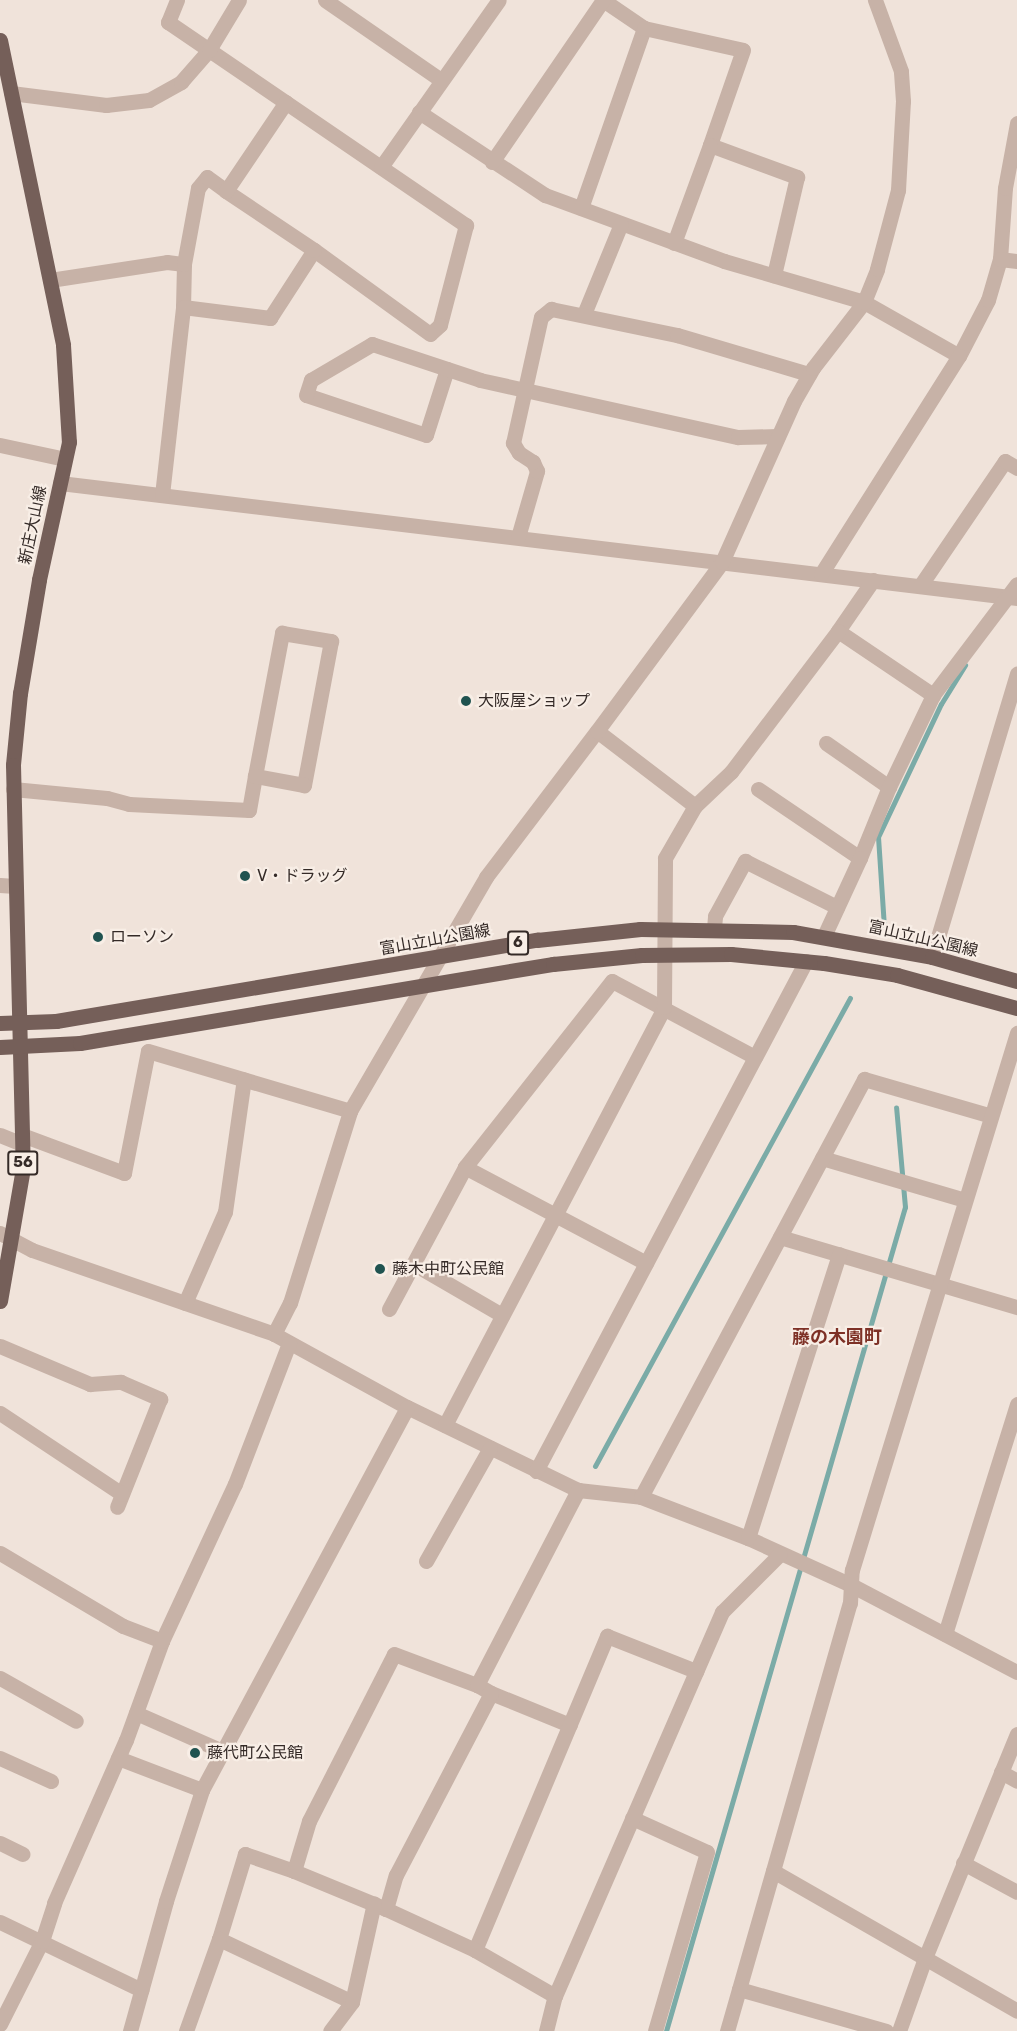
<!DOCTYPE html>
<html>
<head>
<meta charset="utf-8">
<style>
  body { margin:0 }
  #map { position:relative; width:1017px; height:2031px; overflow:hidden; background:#f0e3da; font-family:Rubik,"Noto Sans JP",sans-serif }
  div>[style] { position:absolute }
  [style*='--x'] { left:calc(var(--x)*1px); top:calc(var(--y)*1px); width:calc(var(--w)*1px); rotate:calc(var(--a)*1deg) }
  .stream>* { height:5px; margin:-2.5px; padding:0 2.5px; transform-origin:2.5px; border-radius:2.5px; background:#7baba7 }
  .minor>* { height:15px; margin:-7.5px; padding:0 7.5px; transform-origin:7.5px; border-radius:7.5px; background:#c7b2a7 }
  .major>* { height:15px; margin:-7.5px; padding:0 7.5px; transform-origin:7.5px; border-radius:7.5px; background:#755f59 }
  .dots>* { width:16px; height:16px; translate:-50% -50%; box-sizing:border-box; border:3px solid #f8eee6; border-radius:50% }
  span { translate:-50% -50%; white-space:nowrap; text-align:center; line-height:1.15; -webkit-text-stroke:4.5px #f8eee6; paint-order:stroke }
  .shield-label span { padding:2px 4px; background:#f8eee6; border:2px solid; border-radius:4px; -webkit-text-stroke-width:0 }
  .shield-label { font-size:15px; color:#342a27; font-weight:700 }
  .street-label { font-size:16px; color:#342a27 }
  .poi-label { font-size:16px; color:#342a27 }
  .left { translate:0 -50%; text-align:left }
  .neighbourhood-label { font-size:18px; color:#7e3126; font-weight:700 }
</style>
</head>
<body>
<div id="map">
  <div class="stream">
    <i style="--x:884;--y:927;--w:90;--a:-93.8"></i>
    <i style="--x:878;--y:837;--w:147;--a:-64.7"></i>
    <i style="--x:941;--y:704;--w:46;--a:-58.4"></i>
    <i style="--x:595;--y:1466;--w:533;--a:-61.42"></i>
    <i style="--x:666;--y:2031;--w:858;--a:-73.83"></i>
    <i style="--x:905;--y:1207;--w:100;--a:-95.1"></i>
  </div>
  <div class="minor">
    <i style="--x:177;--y:0;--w:24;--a:112"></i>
    <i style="--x:168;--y:22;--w:361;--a:34.3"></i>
    <i style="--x:466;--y:225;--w:103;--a:104.6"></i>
    <i style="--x:440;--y:325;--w:13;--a:138"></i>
    <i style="--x:430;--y:334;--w:143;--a:-144.1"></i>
    <i style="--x:325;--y:0;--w:141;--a:34.6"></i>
    <i style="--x:603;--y:0;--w:50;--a:34.3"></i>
    <i style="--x:11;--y:93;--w:96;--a:7.2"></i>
    <i style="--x:106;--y:105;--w:43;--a:-6.6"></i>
    <i style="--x:149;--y:100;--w:37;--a:-29"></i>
    <i style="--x:181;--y:82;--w:43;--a:-48.8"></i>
    <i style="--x:209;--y:50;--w:58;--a:-59"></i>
    <i style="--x:419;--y:112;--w:151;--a:33.4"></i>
    <i style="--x:545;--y:195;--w:191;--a:20.2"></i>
    <i style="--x:724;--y:261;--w:146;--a:16.3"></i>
    <i style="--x:864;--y:302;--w:109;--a:29.6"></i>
    <i style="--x:959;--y:356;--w:63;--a:-62.6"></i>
    <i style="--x:988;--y:300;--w:43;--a:-73.7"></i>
    <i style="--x:1000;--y:259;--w:71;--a:-86"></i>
    <i style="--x:1005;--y:188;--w:66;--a:-79.5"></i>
    <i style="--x:492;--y:162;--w:196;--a:-55.6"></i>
    <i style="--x:381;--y:167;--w:204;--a:-54.8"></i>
    <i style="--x:581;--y:208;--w:191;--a:-70.7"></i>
    <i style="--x:644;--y:28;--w:101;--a:12.5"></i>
    <i style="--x:743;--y:50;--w:101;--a:109.2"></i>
    <i style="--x:710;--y:145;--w:93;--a:20.2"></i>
    <i style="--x:797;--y:177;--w:101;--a:103.2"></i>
    <i style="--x:674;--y:243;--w:104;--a:-69.8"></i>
    <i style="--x:1000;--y:259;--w:17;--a:7"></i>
    <i style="--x:184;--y:264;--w:43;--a:91.3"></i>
    <i style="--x:183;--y:307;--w:88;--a:7.2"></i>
    <i style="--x:270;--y:318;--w:81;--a:-57.1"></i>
    <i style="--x:314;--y:250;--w:106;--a:-146.2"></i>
    <i style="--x:50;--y:280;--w:118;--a:-8.7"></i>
    <i style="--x:167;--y:262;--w:17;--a:7"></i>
    <i style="--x:184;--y:264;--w:77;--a:-79.6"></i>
    <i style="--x:198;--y:188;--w:14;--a:-51"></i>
    <i style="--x:207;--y:177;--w:24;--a:36"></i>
    <i style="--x:226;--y:191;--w:107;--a:-56"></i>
    <i style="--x:584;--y:314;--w:97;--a:-67.7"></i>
    <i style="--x:447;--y:369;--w:69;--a:107.7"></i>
    <i style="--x:426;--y:435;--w:126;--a:-161.6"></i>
    <i style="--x:306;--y:395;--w:16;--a:-72"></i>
    <i style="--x:311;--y:380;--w:71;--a:-30.5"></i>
    <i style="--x:372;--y:344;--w:114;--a:18.4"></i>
    <i style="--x:480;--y:380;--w:264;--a:12.5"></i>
    <i style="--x:738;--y:437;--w:40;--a:-1.4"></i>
    <i style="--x:0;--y:445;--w:66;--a:12.2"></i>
    <i style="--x:60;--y:483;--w:964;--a:6.85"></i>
    <i style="--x:162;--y:495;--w:189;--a:-83.6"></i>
    <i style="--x:518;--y:537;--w:69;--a:-73.9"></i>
    <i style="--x:537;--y:471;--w:10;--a:-114"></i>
    <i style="--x:533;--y:462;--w:17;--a:-147"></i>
    <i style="--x:519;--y:453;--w:12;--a:-121"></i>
    <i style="--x:513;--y:443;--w:129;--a:-77.5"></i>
    <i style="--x:541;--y:317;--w:13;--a:-39"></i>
    <i style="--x:551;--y:309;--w:129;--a:11.7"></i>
    <i style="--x:677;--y:335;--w:138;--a:16.5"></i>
    <i style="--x:821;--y:574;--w:258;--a:-57.7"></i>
    <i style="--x:873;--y:580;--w:62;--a:124.5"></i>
    <i style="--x:838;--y:631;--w:115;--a:34"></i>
    <i style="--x:933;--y:695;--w:139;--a:-52.9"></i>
    <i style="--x:920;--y:586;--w:151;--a:-55.8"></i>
    <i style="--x:1005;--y:461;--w:14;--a:30"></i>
    <i style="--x:826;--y:743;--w:77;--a:34.9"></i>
    <i style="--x:889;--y:787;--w:102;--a:-64.4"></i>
    <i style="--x:13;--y:789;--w:94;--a:5.5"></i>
    <i style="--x:107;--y:798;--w:23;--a:15"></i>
    <i style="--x:129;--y:804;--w:120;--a:2.9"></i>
    <i style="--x:249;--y:810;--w:35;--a:-80"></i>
    <i style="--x:255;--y:776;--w:146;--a:-79.3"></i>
    <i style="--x:282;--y:633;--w:50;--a:9.3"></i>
    <i style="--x:331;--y:641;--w:147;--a:100.6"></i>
    <i style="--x:304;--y:785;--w:50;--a:-169.6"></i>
    <i style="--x:758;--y:789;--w:123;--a:34.1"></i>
    <i style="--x:860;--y:858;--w:77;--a:-67.8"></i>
    <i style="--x:695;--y:806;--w:50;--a:-43.4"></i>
    <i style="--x:731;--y:772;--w:177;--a:-52.8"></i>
    <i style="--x:0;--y:885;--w:15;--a:4"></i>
    <i style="--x:714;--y:928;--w:12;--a:-85"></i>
    <i style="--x:715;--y:916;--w:63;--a:-61.4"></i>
    <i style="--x:745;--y:861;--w:103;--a:26.6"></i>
    <i style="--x:824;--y:936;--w:86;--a:-65.2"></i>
    <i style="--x:932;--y:957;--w:296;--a:-73.3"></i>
    <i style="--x:0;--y:1135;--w:24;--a:22"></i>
    <i style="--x:22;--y:1135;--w:109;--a:20.4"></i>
    <i style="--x:124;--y:1173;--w:124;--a:-78.9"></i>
    <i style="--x:148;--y:1051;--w:211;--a:16.5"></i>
    <i style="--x:822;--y:1158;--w:149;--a:16.4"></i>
    <i style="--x:0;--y:1233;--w:36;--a:28"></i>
    <i style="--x:32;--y:1250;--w:256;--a:19.1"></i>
    <i style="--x:274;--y:1334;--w:152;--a:28.8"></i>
    <i style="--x:407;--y:1407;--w:190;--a:25.9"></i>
    <i style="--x:578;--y:1490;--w:63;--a:6.3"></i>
    <i style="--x:641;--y:1497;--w:115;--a:21"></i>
    <i style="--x:748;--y:1538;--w:113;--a:24.5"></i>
    <i style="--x:851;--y:1585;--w:187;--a:27.7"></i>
    <i style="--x:780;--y:1237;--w:247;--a:16.5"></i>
    <i style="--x:646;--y:1263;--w:205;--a:-152.1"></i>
    <i style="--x:465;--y:1167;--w:237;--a:-51.7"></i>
    <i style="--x:612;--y:981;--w:162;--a:28"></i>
    <i style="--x:414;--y:1264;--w:102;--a:30.1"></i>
    <i style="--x:185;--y:1303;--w:99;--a:-66.3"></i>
    <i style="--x:225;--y:1212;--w:134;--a:-81.9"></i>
    <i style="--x:389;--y:1309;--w:161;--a:-61.8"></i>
    <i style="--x:274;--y:1334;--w:35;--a:-63"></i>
    <i style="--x:290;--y:1303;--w:201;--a:-72.6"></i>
    <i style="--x:350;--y:1111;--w:271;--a:-59.8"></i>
    <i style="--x:486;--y:877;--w:183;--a:-52.8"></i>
    <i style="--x:0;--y:1346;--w:98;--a:22.9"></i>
    <i style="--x:90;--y:1384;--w:31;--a:-4"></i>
    <i style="--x:121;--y:1382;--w:43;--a:23.6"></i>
    <i style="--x:160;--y:1399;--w:116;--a:111.7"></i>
    <i style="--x:0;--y:1413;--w:146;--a:33.6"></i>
    <i style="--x:445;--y:1425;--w:472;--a:-62.3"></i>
    <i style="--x:664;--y:1007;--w:149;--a:-89.6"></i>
    <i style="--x:665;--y:858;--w:60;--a:-60"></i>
    <i style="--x:695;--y:806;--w:123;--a:-142.6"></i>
    <i style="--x:597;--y:731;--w:210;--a:-53.5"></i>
    <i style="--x:722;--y:562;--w:176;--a:-65.9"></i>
    <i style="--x:794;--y:401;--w:38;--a:-60"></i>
    <i style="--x:813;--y:368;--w:83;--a:-52.3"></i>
    <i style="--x:864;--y:302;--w:35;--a:-68"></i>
    <i style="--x:877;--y:269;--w:82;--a:-75.1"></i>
    <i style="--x:898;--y:190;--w:89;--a:-86.8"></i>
    <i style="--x:903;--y:101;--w:30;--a:-94"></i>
    <i style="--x:901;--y:71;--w:76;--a:-110.1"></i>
    <i style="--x:536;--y:1471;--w:577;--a:-62.1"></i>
    <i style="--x:641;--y:1497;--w:474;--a:-61.9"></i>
    <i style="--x:864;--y:1079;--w:132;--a:16.2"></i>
    <i style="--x:748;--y:1538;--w:298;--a:-72.2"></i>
    <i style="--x:0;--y:1553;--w:143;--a:30.7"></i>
    <i style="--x:123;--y:1626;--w:42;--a:21"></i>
    <i style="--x:426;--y:1561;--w:130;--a:-60.5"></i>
    <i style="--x:945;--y:1634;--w:241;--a:-72.6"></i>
    <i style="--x:0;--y:1678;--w:87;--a:29.5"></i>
    <i style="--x:491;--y:1693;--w:85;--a:22.1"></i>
    <i style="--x:136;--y:1713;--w:92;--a:23.8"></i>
    <i style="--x:0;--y:1758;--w:56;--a:24.3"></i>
    <i style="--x:118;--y:1758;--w:90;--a:20.9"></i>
    <i style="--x:1001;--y:1772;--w:18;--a:29"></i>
    <i style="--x:632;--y:1818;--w:82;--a:24.4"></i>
    <i style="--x:707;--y:1852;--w:186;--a:106.2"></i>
    <i style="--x:0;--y:1843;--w:25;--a:26"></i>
    <i style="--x:963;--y:1863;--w:61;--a:28.2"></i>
    <i style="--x:294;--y:1871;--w:52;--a:-160.9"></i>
    <i style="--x:245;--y:1854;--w:89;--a:107"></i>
    <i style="--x:219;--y:1939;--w:147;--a:25.3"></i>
    <i style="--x:352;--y:2002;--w:36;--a:127"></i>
    <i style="--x:773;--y:1871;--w:281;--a:29.8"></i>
    <i style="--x:386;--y:1909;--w:100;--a:-157.6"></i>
    <i style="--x:294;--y:1871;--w:52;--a:-73.3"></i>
    <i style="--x:309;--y:1821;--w:187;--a:-63"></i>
    <i style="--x:394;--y:1654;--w:89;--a:20.5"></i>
    <i style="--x:0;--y:1922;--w:157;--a:25.7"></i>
    <i style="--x:475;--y:1950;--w:341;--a:-67.2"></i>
    <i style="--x:607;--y:1636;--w:96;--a:21.5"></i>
    <i style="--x:739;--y:1989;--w:153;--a:15.9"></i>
    <i style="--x:555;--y:1996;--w:92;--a:-150.1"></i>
    <i style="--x:475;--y:1950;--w:98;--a:-155.3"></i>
    <i style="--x:386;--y:1909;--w:35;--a:-74"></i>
    <i style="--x:396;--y:1875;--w:205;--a:-62.4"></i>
    <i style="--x:491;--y:1693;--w:16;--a:-150"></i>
    <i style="--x:477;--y:1685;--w:220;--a:-62.6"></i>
    <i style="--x:352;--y:2002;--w:101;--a:-77.5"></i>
    <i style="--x:0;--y:2024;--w:93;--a:-63.2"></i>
    <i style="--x:42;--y:1941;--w:40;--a:-72"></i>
    <i style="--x:54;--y:1903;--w:178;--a:-66.2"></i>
    <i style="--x:126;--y:1740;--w:105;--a:-70"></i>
    <i style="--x:162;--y:1641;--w:173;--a:-65.1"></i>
    <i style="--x:235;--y:1484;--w:151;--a:-69"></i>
    <i style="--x:130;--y:2031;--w:135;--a:-74.5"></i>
    <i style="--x:166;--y:1901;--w:117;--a:-72"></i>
    <i style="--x:202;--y:1790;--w:434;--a:-61.8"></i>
    <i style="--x:186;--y:2031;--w:98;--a:-70.3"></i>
    <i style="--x:546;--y:2031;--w:36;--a:-76"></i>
    <i style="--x:555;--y:1996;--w:419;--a:-66.5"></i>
    <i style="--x:722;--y:1612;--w:82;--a:-45"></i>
    <i style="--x:727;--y:2031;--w:445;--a:-74"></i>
    <i style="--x:850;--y:1603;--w:33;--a:-87"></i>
    <i style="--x:852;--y:1570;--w:562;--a:-72.92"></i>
    <i style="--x:899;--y:2031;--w:77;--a:-70.4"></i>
    <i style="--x:925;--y:1958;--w:242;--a:-67.7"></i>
  </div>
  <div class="major">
    <i style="--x:0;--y:40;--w:311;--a:78.3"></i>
    <i style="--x:63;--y:345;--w:97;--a:86.5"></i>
    <i style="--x:69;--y:442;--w:141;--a:102.3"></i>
    <i style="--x:39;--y:580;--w:115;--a:99.5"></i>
    <i style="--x:20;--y:693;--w:72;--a:95.6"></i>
    <i style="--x:13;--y:765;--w:403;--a:88.6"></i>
    <i style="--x:23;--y:1168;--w:135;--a:99.8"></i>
    <i style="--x:0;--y:1023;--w:56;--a:-2"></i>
    <i style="--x:56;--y:1021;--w:488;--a:-9.6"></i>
    <i style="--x:537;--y:940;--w:104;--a:-6.1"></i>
    <i style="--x:640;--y:929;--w:153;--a:1.1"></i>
    <i style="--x:793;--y:932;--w:141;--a:10.2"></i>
    <i style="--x:932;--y:957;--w:88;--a:15.8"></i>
    <i style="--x:0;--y:1047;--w:80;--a:-2.9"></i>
    <i style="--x:80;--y:1043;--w:480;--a:-9.5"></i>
    <i style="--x:553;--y:964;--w:89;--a:-5.8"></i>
    <i style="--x:642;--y:955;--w:89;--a:-0.6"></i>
    <i style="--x:731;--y:954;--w:93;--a:5.5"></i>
    <i style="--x:824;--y:963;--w:74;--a:9.3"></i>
    <i style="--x:897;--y:975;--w:124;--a:15.4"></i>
  </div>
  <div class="dots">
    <i style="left:466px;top:701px;background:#205350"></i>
    <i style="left:245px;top:876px;background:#205350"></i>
    <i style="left:98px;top:937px;background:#205350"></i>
    <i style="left:380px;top:1269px;background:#205350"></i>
    <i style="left:195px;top:1753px;background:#205350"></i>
  </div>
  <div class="shield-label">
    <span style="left:518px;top:943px">6</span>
    <span style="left:23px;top:1163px">56</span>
  </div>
  <div class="street-label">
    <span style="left:33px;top:525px;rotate:-78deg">新庄大山線</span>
    <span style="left:923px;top:939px;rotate:13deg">富山立山公園線</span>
    <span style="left:435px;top:940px;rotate:-10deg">富山立山公園線</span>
  </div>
  <div class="poi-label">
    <span class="left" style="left:478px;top:701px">大阪屋ショップ</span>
    <span class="left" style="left:257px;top:876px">V・ドラッグ</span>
    <span class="left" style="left:110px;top:937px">ローソン</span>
    <span class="left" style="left:392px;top:1269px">藤木中町公民館</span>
    <span class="left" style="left:207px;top:1753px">藤代町公民館</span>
  </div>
  <div class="neighbourhood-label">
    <span style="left:837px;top:1337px">藤の木園町</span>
  </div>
</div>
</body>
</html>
